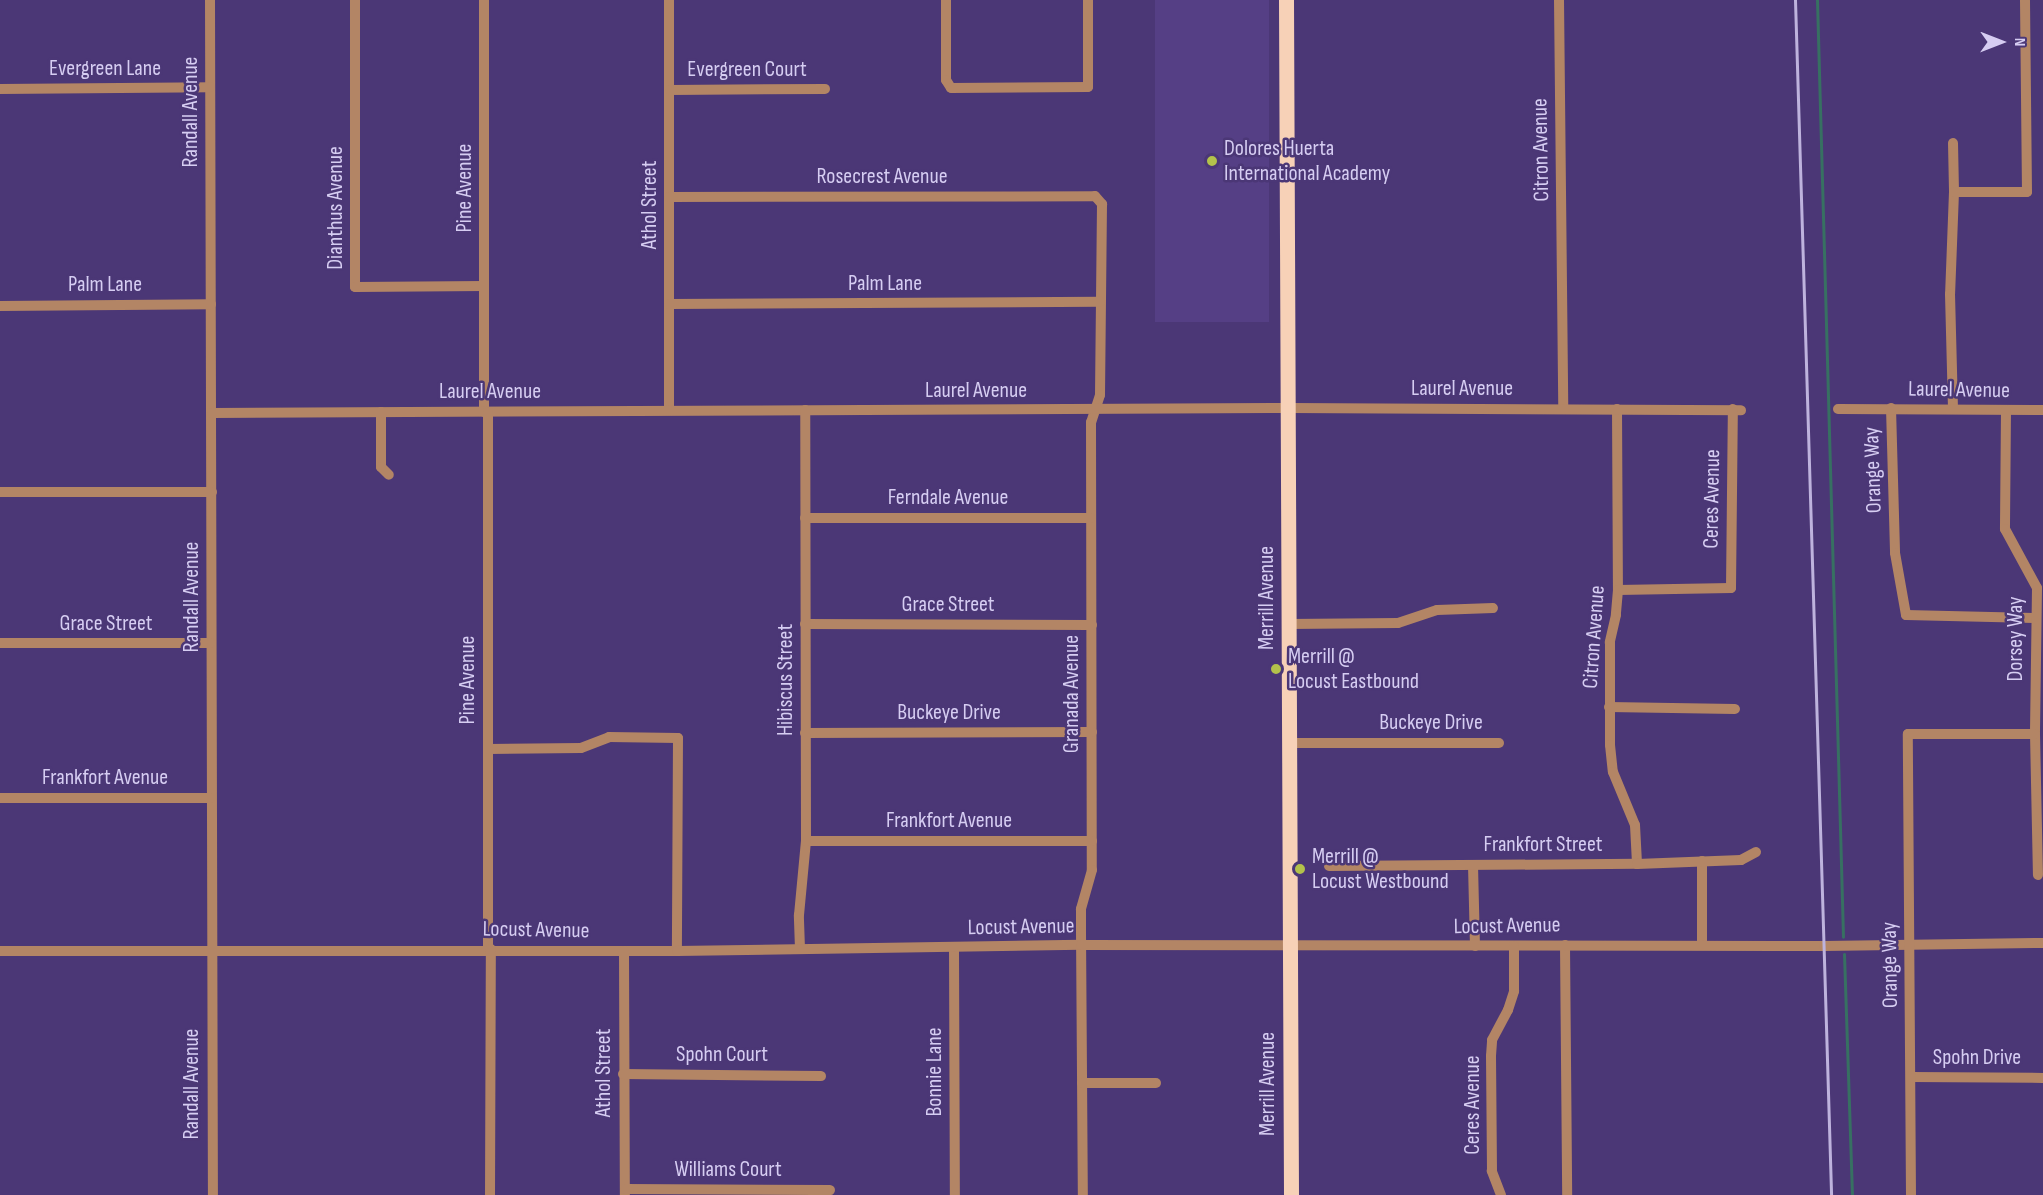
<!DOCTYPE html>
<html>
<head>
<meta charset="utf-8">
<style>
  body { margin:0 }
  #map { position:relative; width:2043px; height:1195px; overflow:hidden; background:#4b3776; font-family:"Sofia Sans Condensed",sans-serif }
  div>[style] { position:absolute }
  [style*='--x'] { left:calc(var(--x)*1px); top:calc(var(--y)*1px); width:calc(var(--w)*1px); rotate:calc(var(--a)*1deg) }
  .built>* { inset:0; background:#553f85; transform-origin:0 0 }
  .stream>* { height:3px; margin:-1.5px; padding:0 1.5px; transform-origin:1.5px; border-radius:1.5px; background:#377062 }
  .minor>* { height:10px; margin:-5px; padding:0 5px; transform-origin:5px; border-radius:5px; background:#b38565 }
  .major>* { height:15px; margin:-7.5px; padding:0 7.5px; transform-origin:7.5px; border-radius:7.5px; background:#f7d1b7 }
  .rail>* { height:3px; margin:-1.5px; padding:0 1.5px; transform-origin:1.5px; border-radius:1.5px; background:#beb3dd }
  .dots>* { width:16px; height:16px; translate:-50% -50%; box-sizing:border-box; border:3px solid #4b3776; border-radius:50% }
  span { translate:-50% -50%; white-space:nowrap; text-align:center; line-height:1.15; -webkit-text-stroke:5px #4b3776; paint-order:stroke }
  .street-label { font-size:22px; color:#d6cdf2 }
  .poi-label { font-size:22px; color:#d6cdf2 }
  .left { translate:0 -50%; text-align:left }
  .north { position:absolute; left:1971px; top:12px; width:60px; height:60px; -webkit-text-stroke:4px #4b3776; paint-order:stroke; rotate:90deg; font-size:16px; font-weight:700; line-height:24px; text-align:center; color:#d6cdf2 }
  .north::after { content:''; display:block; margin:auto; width:21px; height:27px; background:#d6cdf2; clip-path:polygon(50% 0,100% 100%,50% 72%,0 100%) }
</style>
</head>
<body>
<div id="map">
  <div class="built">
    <i style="left:1155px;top:0;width:114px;height:322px"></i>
  </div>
  <div class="stream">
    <i style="--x:1817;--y:0;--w:937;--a:88.41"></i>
    <i style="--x:1844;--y:954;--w:241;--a:88.1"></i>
  </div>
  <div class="minor">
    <i style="--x:210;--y:0;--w:1195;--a:89.86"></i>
    <i style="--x:355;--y:0;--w:287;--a:90"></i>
    <i style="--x:355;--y:287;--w:129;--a:-0.4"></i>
    <i style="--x:669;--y:0;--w:410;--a:90"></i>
    <i style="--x:946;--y:0;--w:80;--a:90"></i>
    <i style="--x:946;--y:80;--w:9;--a:58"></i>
    <i style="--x:951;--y:88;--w:137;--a:-0.4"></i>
    <i style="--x:1088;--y:87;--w:87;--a:-90"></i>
    <i style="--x:1559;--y:0;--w:408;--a:89.4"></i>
    <i style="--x:0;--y:89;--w:210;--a:-0.5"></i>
    <i style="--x:670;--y:90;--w:155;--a:-0.4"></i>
    <i style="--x:1953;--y:143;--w:49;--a:88.8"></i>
    <i style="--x:1954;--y:192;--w:102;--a:92.2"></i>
    <i style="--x:1950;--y:294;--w:115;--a:88.5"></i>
    <i style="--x:1954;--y:192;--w:73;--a:0"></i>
    <i style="--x:2027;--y:192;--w:192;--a:-90.6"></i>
    <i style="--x:669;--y:197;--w:426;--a:-0.1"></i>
    <i style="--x:1095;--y:196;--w:11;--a:49"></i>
    <i style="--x:1102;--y:204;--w:191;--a:90.6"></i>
    <i style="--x:1100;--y:395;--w:28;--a:108"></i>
    <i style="--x:1091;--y:422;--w:448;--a:89.9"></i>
    <i style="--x:1092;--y:870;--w:41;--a:105.8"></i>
    <i style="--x:1081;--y:909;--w:23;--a:90"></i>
    <i style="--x:1081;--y:932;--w:263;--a:89.6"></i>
    <i style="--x:669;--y:304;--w:431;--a:-0.3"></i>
    <i style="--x:0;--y:306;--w:211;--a:-0.5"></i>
    <i style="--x:1891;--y:408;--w:145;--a:88.4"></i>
    <i style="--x:1895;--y:553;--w:63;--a:79.9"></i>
    <i style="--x:1906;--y:615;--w:130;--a:1.3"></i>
    <i style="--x:1617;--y:409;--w:181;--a:89.7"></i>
    <i style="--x:1618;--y:590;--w:25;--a:95"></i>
    <i style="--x:1616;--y:615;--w:28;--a:103"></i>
    <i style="--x:1610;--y:642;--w:103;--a:90"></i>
    <i style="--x:1610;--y:745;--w:27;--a:84"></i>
    <i style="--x:1613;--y:772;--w:57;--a:67.5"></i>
    <i style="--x:1635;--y:825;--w:39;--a:87"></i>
    <i style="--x:1838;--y:409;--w:205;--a:0.3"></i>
    <i style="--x:2006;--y:410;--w:119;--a:90.5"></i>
    <i style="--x:2005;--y:529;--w:67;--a:61.5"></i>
    <i style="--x:2037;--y:588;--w:146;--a:90.8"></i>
    <i style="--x:2035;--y:734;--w:141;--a:88.8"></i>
    <i style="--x:381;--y:412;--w:55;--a:90"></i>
    <i style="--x:381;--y:467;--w:11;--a:45"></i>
    <i style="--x:484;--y:412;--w:412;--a:-90"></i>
    <i style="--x:212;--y:413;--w:1077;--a:-0.27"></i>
    <i style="--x:1289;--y:408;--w:452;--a:0.3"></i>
    <i style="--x:0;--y:492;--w:212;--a:0"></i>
    <i style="--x:805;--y:518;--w:286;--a:0"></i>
    <i style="--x:1618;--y:590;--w:113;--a:-1"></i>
    <i style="--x:1731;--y:588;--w:179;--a:-89.4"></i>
    <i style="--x:805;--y:624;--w:287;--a:0.2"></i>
    <i style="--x:1289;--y:624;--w:109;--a:-0.5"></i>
    <i style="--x:1398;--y:623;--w:41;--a:-18.4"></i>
    <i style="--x:1437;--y:610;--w:56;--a:-2"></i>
    <i style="--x:0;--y:643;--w:211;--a:0"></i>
    <i style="--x:1609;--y:707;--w:126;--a:0.9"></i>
    <i style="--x:805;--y:733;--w:287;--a:-0.2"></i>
    <i style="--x:1290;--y:743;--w:209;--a:0"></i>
    <i style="--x:488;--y:749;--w:93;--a:-0.6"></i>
    <i style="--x:581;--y:748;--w:30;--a:-21"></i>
    <i style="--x:609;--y:737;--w:69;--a:0.8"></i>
    <i style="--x:678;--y:738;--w:213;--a:90.3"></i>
    <i style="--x:0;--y:798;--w:211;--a:0"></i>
    <i style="--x:806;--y:841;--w:286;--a:0"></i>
    <i style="--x:1702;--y:861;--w:84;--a:90"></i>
    <i style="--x:1473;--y:865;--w:81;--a:88.6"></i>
    <i style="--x:1329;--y:866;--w:308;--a:-0.4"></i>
    <i style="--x:1637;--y:864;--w:104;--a:-2.2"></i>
    <i style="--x:1741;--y:860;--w:17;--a:-28"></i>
    <i style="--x:1565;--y:945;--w:250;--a:89.5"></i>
    <i style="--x:954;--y:948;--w:247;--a:89.8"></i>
    <i style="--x:488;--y:949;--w:537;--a:-90"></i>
    <i style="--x:800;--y:949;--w:34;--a:-92"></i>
    <i style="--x:799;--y:915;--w:74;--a:-84.6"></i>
    <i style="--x:806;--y:841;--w:431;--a:-90.1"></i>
    <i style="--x:0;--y:951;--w:677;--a:0"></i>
    <i style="--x:677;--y:951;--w:404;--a:-0.9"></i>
    <i style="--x:1081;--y:945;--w:743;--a:0.08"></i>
    <i style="--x:1824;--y:946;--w:219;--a:-0.8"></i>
    <i style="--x:624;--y:951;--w:244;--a:89.8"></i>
    <i style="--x:623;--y:1074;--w:198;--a:0.6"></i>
    <i style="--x:1911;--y:1077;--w:132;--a:0.4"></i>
    <i style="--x:1082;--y:1083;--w:74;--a:0"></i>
    <i style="--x:625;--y:1189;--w:205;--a:0.3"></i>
    <i style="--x:490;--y:1195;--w:246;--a:-89.8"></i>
    <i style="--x:1501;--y:1195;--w:26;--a:-111"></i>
    <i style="--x:1492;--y:1171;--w:115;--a:-90.5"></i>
    <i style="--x:1491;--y:1056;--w:16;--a:-86"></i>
    <i style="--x:1492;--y:1040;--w:34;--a:-62"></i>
    <i style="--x:1508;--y:1010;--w:20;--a:-72"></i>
    <i style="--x:1514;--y:991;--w:45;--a:-90"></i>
    <i style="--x:1911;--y:1195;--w:461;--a:-90.4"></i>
    <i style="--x:1908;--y:734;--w:127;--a:0"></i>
  </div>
  <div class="major">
    <i style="--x:1286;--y:0;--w:1195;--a:89.76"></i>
  </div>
  <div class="rail">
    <i style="--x:1795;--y:0;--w:1196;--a:88.27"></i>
  </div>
  <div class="dots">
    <i style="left:1212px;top:161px;background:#b3c24b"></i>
    <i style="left:1276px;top:669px;background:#b3c24b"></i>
    <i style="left:1300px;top:869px;background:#b3c24b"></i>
  </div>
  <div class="street-label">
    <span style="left:105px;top:69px">Evergreen Lane</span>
    <span style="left:747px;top:70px">Evergreen Court</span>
    <span style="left:191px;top:112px;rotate:-90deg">Randall Avenue</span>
    <span style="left:1541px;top:150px;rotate:-91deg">Citron Avenue</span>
    <span style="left:882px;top:177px">Rosecrest Avenue</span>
    <span style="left:465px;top:188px;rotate:-90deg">Pine Avenue</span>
    <span style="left:650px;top:205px;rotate:-90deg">Athol Street</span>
    <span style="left:336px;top:208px;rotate:-90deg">Dianthus Avenue</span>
    <span style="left:885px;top:284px">Palm Lane</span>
    <span style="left:105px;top:285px">Palm Lane</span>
    <span style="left:1462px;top:389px">Laurel Avenue</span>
    <span style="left:1959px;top:390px;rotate:1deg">Laurel Avenue</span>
    <span style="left:976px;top:391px">Laurel Avenue</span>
    <span style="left:490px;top:392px">Laurel Avenue</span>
    <span style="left:1873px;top:470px;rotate:-92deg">Orange Way</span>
    <span style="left:948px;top:498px">Ferndale Avenue</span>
    <span style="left:1712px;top:499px;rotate:-89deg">Ceres Avenue</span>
    <span style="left:192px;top:597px;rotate:-90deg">Randall Avenue</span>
    <span style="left:1267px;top:598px;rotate:-90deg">Merrill Avenue</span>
    <span style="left:948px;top:605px">Grace Street</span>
    <span style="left:106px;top:624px">Grace Street</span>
    <span style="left:1594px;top:637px;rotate:-86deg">Citron Avenue</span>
    <span style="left:2016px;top:639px;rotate:-90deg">Dorsey Way</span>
    <span style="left:468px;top:680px;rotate:-90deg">Pine Avenue</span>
    <span style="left:786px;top:680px;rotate:-90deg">Hibiscus Street</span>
    <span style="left:1072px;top:694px;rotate:-90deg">Granada Avenue</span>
    <span style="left:949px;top:713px">Buckeye Drive</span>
    <span style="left:1431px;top:723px">Buckeye Drive</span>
    <span style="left:105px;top:778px">Frankfort Avenue</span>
    <span style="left:949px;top:821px">Frankfort Avenue</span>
    <span style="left:1543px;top:845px">Frankfort Street</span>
    <span style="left:1507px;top:926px;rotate:-1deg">Locust Avenue</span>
    <span style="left:1021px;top:927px;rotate:-1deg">Locust Avenue</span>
    <span style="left:536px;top:930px;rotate:1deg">Locust Avenue</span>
    <span style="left:1890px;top:965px;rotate:-91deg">Orange Way</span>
    <span style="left:722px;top:1055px">Spohn Court</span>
    <span style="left:1977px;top:1058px">Spohn Drive</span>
    <span style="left:935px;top:1072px;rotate:-90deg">Bonnie Lane</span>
    <span style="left:604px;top:1073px;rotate:-90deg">Athol Street</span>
    <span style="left:192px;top:1084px;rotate:-90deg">Randall Avenue</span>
    <span style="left:1268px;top:1084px;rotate:-90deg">Merrill Avenue</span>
    <span style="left:1473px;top:1105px;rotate:-90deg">Ceres Avenue</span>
    <span style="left:728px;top:1170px">Williams Court</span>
  </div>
  <div class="poi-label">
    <span class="left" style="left:1224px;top:161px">Dolores Huerta<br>International Academy</span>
    <span class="left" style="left:1288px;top:669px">Merrill @<br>Locust Eastbound</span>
    <span class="left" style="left:1312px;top:869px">Merrill @<br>Locust Westbound</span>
  </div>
  <div class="north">N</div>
</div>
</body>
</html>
